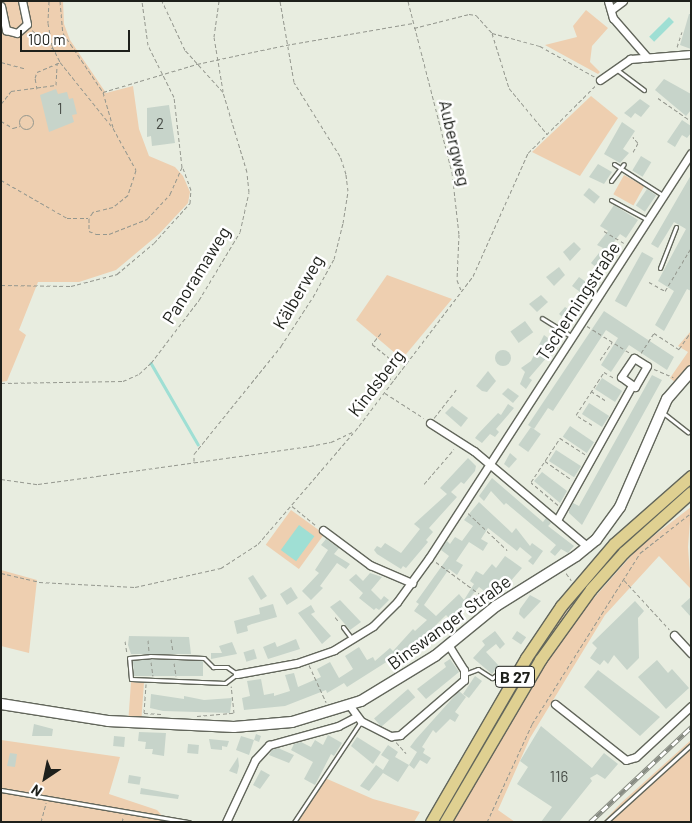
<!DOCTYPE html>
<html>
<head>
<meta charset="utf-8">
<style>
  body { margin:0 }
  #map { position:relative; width:692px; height:823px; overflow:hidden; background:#e8ede0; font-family:Barlow,sans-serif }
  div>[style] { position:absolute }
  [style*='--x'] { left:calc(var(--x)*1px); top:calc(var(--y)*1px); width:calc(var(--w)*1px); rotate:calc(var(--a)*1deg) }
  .green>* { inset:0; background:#eecfb0; transform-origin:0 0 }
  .water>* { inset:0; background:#9fdfd4; transform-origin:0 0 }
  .stream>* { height:2.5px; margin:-1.25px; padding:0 1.25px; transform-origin:1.25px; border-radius:1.25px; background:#9fdfd4 }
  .building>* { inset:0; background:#c7d4ca; transform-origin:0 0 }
  .round { border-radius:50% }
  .path>* { height:1px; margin-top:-0.5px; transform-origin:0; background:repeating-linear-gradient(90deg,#94978e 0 4px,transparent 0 6.5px) }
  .path>.ring { margin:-0.5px; padding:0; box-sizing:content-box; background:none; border:1px solid #94978e; border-radius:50% }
  .roads { filter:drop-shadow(1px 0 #62665b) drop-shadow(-1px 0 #62665b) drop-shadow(0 1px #62665b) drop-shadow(0 -1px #62665b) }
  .lane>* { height:3px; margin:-1.5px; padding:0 1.5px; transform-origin:1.5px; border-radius:1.5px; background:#fff }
  .street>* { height:7px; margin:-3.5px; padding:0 3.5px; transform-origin:3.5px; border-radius:3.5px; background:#fff }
  .secondary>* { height:10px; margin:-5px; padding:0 5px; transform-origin:5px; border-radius:5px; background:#fff }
  .primary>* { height:11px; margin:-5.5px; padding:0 5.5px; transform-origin:5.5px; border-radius:5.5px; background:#dfd091 }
  .rail>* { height:4.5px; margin-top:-2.25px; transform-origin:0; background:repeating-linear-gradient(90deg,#fff 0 8px,#888c83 0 16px); box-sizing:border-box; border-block:1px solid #888c83 }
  span { translate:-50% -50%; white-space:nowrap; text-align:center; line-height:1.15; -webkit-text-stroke:5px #fff; paint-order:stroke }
  .number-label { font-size:15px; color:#484d47 }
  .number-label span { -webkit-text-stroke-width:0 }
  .shield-label span { padding:1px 4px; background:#fff; border:1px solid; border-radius:4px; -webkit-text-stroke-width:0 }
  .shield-label { font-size:16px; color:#1e201b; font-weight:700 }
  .street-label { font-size:18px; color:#1e201b }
  .frame { position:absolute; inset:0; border:2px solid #1e201b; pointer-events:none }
  .north { position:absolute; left:20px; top:753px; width:50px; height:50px; -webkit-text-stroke:4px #fff; paint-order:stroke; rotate:214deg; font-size:14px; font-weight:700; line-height:20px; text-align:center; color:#1e201b }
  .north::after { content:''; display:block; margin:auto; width:18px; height:22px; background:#1e201b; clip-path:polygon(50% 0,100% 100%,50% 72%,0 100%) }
  .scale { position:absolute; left:20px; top:30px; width:110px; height:22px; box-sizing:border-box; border:2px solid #1e201b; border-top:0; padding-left:6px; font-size:15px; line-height:18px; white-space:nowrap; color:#1e201b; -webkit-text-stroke:4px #fff; paint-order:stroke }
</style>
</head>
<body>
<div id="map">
  <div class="green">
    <i style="clip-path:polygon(1px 1px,63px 1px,64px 24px,70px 40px,106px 93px,133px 86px,139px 129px,149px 156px,175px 167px,183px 176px,190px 192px,188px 203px,159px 234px,116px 270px,79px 282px,38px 282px,19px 330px,26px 335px,7px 381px,1px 382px)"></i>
    <i style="clip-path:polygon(586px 10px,608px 28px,592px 46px,590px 62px,600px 72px,598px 74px,545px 45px,577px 37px,573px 26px)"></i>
    <i style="clip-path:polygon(591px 96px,618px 118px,580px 176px,532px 152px)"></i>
    <i style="left:624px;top:175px;width:23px;height:22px;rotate:29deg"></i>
    <i style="clip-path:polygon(387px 275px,452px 299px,402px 359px,356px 320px)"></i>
    <i style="clip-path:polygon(691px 331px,691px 366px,675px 382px,670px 378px,688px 352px,678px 346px)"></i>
    <i style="clip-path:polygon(691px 482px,691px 487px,581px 594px,568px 610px,526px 673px,439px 822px,435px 822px,527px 665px,567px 607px,612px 553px)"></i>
    <i style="clip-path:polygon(691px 507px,688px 547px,691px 589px,659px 556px,605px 615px,530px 738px,498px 810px,515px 822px,452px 822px,551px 653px,572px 623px,638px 548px)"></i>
    <i style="left:291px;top:510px;width:41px;height:43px;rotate:36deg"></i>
    <i style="clip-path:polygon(1px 570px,37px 580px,29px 653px,1px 646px)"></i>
    <i style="left:131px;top:682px;width:13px;height:35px;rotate:4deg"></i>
    <i style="clip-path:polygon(1px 740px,120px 757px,109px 794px,157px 810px,168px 822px,1px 822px)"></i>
    <i style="clip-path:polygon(691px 740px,691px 822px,603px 822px,621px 803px)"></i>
    <i style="clip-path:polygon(325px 778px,373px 799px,420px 812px,414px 822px,295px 822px)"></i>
  </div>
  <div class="water">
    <i style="left:669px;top:17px;width:7px;height:28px;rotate:45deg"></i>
    <i style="left:299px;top:525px;width:19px;height:31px;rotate:36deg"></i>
  </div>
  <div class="stream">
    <i style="--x:151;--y:363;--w:94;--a:59.9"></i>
  </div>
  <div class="building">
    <i style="clip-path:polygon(689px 14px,691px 14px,691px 49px,680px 45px)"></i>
    <i style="clip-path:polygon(664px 79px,691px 94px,691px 110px,686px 116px,655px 90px)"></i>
    <i style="clip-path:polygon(56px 89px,58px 94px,67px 92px,69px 99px,73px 98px,77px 114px,72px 115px,74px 122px,49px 132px,40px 95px)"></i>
    <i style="clip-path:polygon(640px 99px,650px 106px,641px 117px,635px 113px,631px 118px,624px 113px)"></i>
    <i style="clip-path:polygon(169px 105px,175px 143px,152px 146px,151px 136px,147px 137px,147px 108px)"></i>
    <i style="clip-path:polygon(682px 120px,691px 126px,691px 133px,687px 138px,682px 135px,675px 147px,667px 142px)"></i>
    <i style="clip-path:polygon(622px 122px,635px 131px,623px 149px,629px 153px,620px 163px,604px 154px)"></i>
    <i style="left:641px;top:156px;width:12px;height:17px;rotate:31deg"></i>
    <i style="clip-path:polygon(598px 164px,612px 172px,604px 184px,589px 177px)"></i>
    <i style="clip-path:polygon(691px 175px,691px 291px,687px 289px,664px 331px,655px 325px,674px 291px,658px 281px,686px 229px,674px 222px,658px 248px,651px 244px)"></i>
    <i style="left:589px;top:188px;width:14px;height:9px;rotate:39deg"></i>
    <i style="left:647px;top:189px;width:11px;height:20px;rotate:34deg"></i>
    <i style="clip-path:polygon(614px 205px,638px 220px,626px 238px,620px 234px,608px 250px,613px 253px,599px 270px,591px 263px,603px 248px,597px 245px,608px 231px,600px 226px)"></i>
    <i style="clip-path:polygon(574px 242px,581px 249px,570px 261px,563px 252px)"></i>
    <i style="left:642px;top:252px;width:13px;height:56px;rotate:29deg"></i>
    <i style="clip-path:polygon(559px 267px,565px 275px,554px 286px,546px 277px)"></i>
    <i style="clip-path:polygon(595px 270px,602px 274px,584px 295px,572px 286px,579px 277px,586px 282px)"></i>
    <i style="clip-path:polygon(541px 295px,548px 302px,537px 312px,529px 304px)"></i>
    <i style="clip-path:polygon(565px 307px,574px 313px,567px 321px,559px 314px)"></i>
    <i style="clip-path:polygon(604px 311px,674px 357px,667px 370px,629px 345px,611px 372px,601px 365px,618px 338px,606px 330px,553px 411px,548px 408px,534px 429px,528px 425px)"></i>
    <i style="left:525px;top:321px;width:14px;height:18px;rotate:54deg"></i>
    <i style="clip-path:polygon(556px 331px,561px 334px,544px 353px,548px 356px,529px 378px,532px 380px,526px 389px,520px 384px,525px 372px,521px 368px,531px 361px,544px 335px,548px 338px)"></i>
    <i class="round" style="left:495px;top:350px;width:16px;height:16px"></i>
    <i style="clip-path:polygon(488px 371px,496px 381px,487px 392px,482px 391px,476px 386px)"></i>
    <i style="clip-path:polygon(652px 375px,662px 380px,582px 525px,569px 513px,569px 510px,573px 503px,579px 506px)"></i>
    <i style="left:602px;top:378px;width:24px;height:13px;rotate:33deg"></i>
    <i style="clip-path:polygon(508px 388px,519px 396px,513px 403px,502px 394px)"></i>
    <i style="left:589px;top:403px;width:24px;height:13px;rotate:33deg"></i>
    <i style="clip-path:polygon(508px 404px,514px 408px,496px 429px,499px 432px,495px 437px,490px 434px,482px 443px,475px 438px,478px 434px,498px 413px,501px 415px)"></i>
    <i style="clip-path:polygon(452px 406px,468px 418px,461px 427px,445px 413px)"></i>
    <i style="left:570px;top:426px;width:29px;height:13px;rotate:34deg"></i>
    <i style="left:531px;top:427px;width:12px;height:22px;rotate:35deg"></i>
    <i style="left:556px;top:450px;width:30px;height:13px;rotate:33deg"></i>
    <i style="clip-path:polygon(510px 453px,517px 459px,509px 468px,504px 464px)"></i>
    <i style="clip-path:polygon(468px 458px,476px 466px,475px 471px,464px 484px,461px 482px,451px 492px,457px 497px,429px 528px,433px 532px,426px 540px,428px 542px,406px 568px,403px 566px,401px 569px,377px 554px,374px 550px,377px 546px,381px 548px,385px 543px,401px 553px,420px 529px,414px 524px,447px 494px,440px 488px)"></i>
    <i style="clip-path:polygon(542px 472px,567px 491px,560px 503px,534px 481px)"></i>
    <i style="clip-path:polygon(492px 478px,543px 522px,546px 518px,551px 523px,548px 526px,574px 546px,568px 553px,561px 549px,555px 556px,550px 552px,556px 545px,506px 503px,504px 505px,491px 491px,484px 501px,479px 496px)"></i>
    <i style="clip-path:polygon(479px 502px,512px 533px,516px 528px,530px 546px,532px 543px,543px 551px,533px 565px,528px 561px,532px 557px,520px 547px,517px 551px,488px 528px,481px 539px,488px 543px,483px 551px,469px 542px,456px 561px,463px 565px,457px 575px,449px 569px,424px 605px,436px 616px,459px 594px,464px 600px,474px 584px,470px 581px,476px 571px,483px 575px,492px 564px,496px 568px,505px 556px,522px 568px,509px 583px,502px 577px,488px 594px,479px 587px,451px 620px,446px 615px,407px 654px,404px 651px,390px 664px,388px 661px,347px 687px,344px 683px,327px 693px,326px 690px,285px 706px,244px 710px,242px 698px,250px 696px,247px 681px,261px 679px,264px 695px,274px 693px,274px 696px,290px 691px,285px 675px,294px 673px,298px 687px,321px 677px,317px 669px,330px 662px,339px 678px,353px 669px,345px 656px,359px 647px,367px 660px,373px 657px,375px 661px,390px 648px,393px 651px,413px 629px,415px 631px,427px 620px,414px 611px,419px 604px,416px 602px,449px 556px,441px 550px,444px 545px,447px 541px,450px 544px,455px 537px,462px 541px,473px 526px,464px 520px)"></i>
    <i style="clip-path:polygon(326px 539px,339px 548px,334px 554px,350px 564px,346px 569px,337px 563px,320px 586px,323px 588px,311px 600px,302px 591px,319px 573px,315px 570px,328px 550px,321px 545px)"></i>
    <i style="clip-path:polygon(370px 573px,382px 577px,371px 590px,381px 600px,384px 596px,389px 600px,379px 610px,376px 608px,374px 610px,359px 598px,363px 593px,349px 580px,356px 574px,363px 581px)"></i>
    <i style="clip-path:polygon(253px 575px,267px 596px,261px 600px,248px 578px)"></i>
    <i style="left:291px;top:587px;width:13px;height:13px;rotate:58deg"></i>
    <i style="clip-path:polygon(530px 595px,541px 601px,524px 619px,519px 614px,520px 609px)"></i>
    <i style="clip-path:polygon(691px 597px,691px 617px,681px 606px)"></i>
    <i style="clip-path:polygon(340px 600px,361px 622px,350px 630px,330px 607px)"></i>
    <i style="clip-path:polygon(635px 601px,644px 611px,638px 618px,639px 658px,627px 670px,614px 655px,608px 664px,604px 660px,600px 665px,590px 658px,597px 648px,592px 643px)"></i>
    <i style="clip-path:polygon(273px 604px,277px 617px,252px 624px,247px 626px,248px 631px,237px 634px,234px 621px,260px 614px,259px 608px)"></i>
    <i style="clip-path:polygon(311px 605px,315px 612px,311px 614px,331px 636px,322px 644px,298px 613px)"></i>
    <i style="clip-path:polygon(495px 631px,505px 644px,500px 649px,496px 644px,486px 652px,499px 666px,492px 674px,473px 658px,485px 645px,482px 641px)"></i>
    <i style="left:517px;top:631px;width:11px;height:9px;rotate:34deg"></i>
    <i style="clip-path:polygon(129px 636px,189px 637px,191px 654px,131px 654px,128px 645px)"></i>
    <i style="clip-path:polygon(296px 639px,300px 649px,268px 659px,263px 647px,275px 642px,277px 647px)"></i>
    <i style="clip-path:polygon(232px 642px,237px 654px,211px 659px,211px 653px,222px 653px,219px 646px)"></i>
    <i style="left:254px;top:649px;width:10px;height:11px;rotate:73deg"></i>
    <i style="clip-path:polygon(150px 659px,203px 661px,203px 676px,134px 676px,133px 661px)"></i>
    <i style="clip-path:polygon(450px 659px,459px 672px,426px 699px,417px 689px,446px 667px,444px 663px)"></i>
    <i style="clip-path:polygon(657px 660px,668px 673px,672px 669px,689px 688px,666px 709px,638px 677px)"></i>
    <i style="clip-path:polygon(598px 670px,660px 717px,640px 736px,584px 687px)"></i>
    <i style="clip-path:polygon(475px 676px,482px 681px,469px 698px,463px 694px)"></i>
    <i style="left:408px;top:689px;width:11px;height:45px;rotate:49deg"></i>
    <i style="clip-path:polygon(459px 691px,466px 697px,455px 712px,459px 715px,455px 722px,450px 719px,436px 733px,433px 730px,422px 747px,425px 749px,423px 753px,431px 758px,427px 764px,420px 760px,414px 769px,409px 765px,417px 752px,410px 747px,416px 739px)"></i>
    <i style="clip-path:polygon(151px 694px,184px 699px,184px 696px,204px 700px,232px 698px,230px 713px,163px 711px,150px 708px)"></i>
    <i style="clip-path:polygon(34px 724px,53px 729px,52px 736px,32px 736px)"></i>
    <i style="clip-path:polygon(541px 726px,592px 768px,604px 753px,618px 764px,605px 779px,597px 774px,590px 778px,592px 781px,559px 822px,541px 822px,552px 807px,517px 784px,528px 767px,520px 761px)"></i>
    <i style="clip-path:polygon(139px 732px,166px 733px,164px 756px,152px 754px,153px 749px,145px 749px,146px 742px,138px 741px)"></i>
    <i style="clip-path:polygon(256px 734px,261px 736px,259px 742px,254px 740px,249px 755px,236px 750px,241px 736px,254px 740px)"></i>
    <i style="clip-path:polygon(328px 735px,342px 743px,334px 756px,331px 754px,315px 785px,304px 779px,313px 762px,291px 750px,294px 744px,301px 742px,311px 747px,315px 740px,323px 745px)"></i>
    <i style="left:114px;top:736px;width:11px;height:10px;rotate:5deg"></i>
    <i style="clip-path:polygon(357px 737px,381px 752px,373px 764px,351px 746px)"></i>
    <i style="clip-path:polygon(209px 739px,229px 741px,227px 747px,222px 746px,222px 750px,211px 749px)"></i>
    <i style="left:188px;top:744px;width:11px;height:9px;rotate:5deg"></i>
    <i style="clip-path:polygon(388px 745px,398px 752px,395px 757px,409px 765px,398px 782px,383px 773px,369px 791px,360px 786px,376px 765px,383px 770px,389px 760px,381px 755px)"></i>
    <i style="clip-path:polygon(278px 748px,294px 755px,289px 763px,269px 755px,272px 750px)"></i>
    <i style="clip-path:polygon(10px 753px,17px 754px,15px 767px,7px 766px)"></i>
    <i style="clip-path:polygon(238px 757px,239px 766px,237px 774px,229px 771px)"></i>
    <i style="clip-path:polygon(261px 770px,270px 775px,260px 789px,253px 785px)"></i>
    <i style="left:129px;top:775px;width:12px;height:8px;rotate:9deg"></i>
    <i style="clip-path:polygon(141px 788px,179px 795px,178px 799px,140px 794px)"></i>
  </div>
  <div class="path">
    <i style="--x:49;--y:1;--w:22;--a:93"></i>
    <i style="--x:48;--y:23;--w:23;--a:80"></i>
    <i style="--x:52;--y:46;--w:18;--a:63"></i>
    <i style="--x:60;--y:62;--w:85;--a:51.2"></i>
    <i style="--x:60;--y:1;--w:32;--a:85"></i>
    <i style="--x:63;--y:33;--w:71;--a:55.9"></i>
    <i style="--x:103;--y:92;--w:37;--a:74"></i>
    <i style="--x:113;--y:128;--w:48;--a:61.3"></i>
    <i style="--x:136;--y:170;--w:26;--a:108"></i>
    <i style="--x:128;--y:195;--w:19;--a:141"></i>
    <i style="--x:113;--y:207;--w:21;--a:166"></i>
    <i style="--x:93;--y:212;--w:7;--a:124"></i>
    <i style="--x:89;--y:218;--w:13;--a:90"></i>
    <i style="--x:89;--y:231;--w:8;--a:23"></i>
    <i style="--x:96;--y:234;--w:13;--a:0"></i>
    <i style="--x:109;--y:234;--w:41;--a:-21.5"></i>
    <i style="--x:147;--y:219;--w:34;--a:-47"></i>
    <i style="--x:170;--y:194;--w:30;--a:-66"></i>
    <i style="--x:182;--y:167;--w:70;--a:-96.5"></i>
    <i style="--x:174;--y:97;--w:58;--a:-116.6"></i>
    <i style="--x:148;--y:45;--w:44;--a:-97.8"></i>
    <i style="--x:219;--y:1;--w:36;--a:98"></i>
    <i style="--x:214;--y:37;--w:55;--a:80.5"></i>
    <i style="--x:408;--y:1;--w:177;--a:75.6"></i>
    <i style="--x:452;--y:172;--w:62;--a:83.6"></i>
    <i style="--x:459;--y:234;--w:46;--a:92.5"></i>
    <i style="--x:457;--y:280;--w:11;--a:68"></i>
    <i style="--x:414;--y:28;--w:57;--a:-14.3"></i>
    <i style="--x:469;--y:14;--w:7;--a:8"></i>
    <i style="--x:476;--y:15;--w:24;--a:48"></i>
    <i style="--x:492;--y:33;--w:58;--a:72.8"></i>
    <i style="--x:509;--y:88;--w:60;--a:50.4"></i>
    <i style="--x:32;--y:30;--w:28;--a:42"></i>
    <i style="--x:492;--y:33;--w:50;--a:15.2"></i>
    <i style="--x:540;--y:46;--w:63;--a:29.4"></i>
    <i style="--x:677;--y:47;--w:16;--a:-72"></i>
    <i style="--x:1;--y:62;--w:24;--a:15"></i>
    <i style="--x:37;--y:89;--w:11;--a:-100"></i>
    <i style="--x:35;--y:78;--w:6;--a:-72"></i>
    <i style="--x:37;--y:72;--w:25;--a:-23"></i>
    <i style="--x:103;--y:92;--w:98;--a:-16.6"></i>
    <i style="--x:197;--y:64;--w:91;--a:-12.1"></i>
    <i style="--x:286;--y:45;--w:129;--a:-9.8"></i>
    <i style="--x:658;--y:98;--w:40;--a:34.9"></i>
    <i style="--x:1;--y:104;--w:16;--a:-52"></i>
    <i style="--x:11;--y:91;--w:45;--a:-7.6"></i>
    <i style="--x:56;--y:85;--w:22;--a:-87"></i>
    <i class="ring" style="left:19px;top:115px;width:13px;height:13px"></i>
    <i style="--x:1;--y:121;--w:14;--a:30"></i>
    <i style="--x:13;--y:128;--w:7;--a:-16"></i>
    <i style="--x:633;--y:152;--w:10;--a:-61"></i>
    <i style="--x:638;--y:143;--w:8;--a:-130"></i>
    <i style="--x:1;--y:180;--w:76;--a:29.9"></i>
    <i style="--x:67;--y:218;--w:21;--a:0"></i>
    <i style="--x:604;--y:231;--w:23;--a:31"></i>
    <i style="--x:649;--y:282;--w:18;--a:29"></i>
    <i style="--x:665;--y:291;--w:50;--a:-58.8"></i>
    <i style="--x:1;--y:285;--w:70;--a:0.8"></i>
    <i style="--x:71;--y:286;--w:48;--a:-14.6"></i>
    <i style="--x:117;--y:274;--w:48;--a:-40"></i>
    <i style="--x:154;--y:243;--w:54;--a:-48"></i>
    <i style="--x:190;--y:203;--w:13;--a:-86"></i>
    <i style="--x:191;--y:190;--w:23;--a:-110"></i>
    <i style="--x:587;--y:326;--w:51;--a:32.1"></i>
    <i style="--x:381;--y:333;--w:14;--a:129"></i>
    <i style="--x:372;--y:344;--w:32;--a:39"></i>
    <i style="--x:397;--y:364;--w:16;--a:125"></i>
    <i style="--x:388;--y:377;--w:7;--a:34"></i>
    <i style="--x:641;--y:353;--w:24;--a:-57"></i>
    <i style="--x:654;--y:333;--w:30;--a:33"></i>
    <i style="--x:679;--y:349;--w:21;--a:-55"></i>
    <i style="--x:600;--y:360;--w:22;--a:-56"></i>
    <i style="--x:654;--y:369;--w:21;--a:23"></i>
    <i style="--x:1;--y:383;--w:122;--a:-0.9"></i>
    <i style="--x:123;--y:381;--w:17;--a:-24"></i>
    <i style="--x:139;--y:374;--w:16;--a:-43"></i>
    <i style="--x:151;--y:363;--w:79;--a:-52.7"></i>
    <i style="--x:199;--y:300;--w:79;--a:-58.9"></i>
    <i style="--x:240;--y:232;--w:41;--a:-77.3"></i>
    <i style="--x:249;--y:192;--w:20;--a:-96"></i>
    <i style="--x:247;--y:172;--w:84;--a:-106.7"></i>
    <i style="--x:223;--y:92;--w:57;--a:-132.1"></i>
    <i style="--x:185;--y:50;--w:54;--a:-115.1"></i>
    <i style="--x:591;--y:391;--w:17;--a:33"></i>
    <i style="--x:385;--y:393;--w:46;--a:32.7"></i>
    <i style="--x:434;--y:418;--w:36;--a:-52"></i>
    <i style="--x:592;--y:425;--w:19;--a:-148"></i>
    <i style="--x:576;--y:415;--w:51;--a:-56.9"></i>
    <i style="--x:604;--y:372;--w:12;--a:31"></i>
    <i style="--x:194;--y:461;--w:7;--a:-90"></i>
    <i style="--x:194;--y:454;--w:139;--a:-51.1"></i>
    <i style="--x:281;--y:346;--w:59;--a:-56.9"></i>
    <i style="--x:313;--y:297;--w:43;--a:-61.1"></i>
    <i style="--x:334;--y:259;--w:37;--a:-76"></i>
    <i style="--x:343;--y:223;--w:32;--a:-81"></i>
    <i style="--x:348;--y:191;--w:17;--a:-97"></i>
    <i style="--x:346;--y:174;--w:19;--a:-108"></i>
    <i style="--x:340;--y:156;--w:87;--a:-121.9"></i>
    <i style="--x:294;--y:82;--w:82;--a:-99.8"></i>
    <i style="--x:545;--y:461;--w:32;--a:35"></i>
    <i style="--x:1;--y:479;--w:37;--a:8"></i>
    <i style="--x:38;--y:484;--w:60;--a:-7.7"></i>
    <i style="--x:97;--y:476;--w:215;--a:-8"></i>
    <i style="--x:310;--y:446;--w:21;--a:-11"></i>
    <i style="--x:331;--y:442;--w:26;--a:-25"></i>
    <i style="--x:355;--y:431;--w:195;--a:-52.7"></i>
    <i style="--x:473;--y:276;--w:135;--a:-65.9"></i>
    <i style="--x:528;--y:153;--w:95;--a:-45"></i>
    <i style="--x:424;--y:484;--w:46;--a:-49.4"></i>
    <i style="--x:558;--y:505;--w:35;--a:-140"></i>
    <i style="--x:531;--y:482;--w:53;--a:-56.6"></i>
    <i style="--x:560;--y:438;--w:30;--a:33"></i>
    <i style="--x:292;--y:506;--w:32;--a:39"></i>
    <i style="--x:468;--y:513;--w:54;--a:43.5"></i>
    <i style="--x:436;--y:562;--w:66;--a:36.3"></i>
    <i style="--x:1;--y:573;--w:39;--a:13"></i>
    <i style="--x:39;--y:582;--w:96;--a:3"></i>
    <i style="--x:135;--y:587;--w:88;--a:-12.5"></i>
    <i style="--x:221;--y:568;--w:44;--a:-33"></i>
    <i style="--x:258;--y:544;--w:146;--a:-49.4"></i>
    <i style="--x:566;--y:573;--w:9;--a:54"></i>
    <i style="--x:624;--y:580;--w:67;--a:47.4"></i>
    <i style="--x:335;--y:617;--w:6;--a:51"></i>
    <i style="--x:171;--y:639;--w:12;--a:81"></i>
    <i style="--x:148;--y:640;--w:11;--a:85"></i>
    <i style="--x:125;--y:641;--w:12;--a:81"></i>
    <i style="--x:151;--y:662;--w:14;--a:82"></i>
    <i style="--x:174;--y:663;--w:13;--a:81"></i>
    <i style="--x:309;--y:665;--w:41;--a:65.3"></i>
    <i style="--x:144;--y:713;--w:17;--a:3"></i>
    <i style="--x:144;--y:713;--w:29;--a:-86"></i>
    <i style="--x:197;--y:716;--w:37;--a:-5"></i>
    <i style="--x:234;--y:713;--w:27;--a:-96"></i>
    <i style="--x:396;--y:742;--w:15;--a:48"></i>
    <i style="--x:41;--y:822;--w:20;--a:-75"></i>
    <i style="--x:122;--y:822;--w:7;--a:-74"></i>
    <i style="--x:487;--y:822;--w:108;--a:-65.3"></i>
    <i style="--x:532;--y:724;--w:202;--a:-57.7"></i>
    <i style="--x:640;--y:553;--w:65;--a:-38.1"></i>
  </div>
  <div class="roads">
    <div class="lane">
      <i style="--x:616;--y:69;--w:35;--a:37"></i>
      <i style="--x:614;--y:164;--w:59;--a:32.6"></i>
      <i style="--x:611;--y:181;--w:21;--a:-53"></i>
      <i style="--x:611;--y:200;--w:42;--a:28.4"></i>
      <i style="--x:660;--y:268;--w:44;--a:-68.7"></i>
      <i style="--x:542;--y:318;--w:36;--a:32"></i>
      <i style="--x:662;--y:412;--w:33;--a:38"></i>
      <i style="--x:343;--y:627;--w:15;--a:53"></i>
      <i style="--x:150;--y:656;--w:54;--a:2.1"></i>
      <i style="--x:204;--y:658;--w:13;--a:45"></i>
      <i style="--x:213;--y:667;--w:14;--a:0"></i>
      <i style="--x:227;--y:667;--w:12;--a:35"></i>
      <i style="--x:237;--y:674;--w:15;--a:143"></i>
      <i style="--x:225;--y:683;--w:94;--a:-177.6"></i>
      <i style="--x:131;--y:679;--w:21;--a:-95"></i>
      <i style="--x:129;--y:658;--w:21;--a:-5"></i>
      <i style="--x:465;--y:674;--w:14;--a:-21"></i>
      <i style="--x:478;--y:669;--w:17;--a:33"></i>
      <i style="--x:492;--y:678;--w:14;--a:-36"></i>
      <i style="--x:1;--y:790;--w:191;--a:9.7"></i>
      <i style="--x:294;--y:822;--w:121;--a:-56.4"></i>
      <i style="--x:606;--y:822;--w:115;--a:-42.2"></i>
    </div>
    <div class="street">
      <i style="--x:608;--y:1;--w:18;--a:74"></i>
      <i style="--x:613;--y:18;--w:52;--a:48.9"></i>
      <i style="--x:1;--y:6;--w:25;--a:78"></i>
      <i style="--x:6;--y:30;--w:11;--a:15"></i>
      <i style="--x:17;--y:33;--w:13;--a:-42"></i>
      <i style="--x:27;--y:24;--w:24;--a:-102"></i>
      <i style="--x:611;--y:10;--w:15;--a:-37"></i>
      <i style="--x:600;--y:80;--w:37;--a:-35"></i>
      <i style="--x:630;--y:59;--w:61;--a:-4.7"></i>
      <i style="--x:634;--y:358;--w:15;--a:32"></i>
      <i style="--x:647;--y:366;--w:24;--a:120"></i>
      <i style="--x:635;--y:387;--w:17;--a:-144"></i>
      <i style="--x:621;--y:377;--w:23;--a:-56"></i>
      <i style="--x:430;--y:423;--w:52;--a:32.5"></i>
      <i style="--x:474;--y:451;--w:149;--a:40.1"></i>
      <i style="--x:557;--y:520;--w:154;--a:-60.9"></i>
      <i style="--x:323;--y:530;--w:59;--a:36.7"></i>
      <i style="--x:370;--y:565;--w:46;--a:23.2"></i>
      <i style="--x:674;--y:635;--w:25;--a:47"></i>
      <i style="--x:237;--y:674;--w:61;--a:-10.4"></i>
      <i style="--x:297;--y:663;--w:39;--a:-19"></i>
      <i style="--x:334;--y:650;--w:46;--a:-31.6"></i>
      <i style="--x:373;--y:626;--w:34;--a:-45"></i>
      <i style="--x:397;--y:602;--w:54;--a:-54"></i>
      <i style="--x:429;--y:558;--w:482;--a:-57.1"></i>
      <i style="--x:555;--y:704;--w:90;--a:38.3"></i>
      <i style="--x:626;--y:760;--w:10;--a:-17"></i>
      <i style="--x:636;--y:757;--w:75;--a:-42.8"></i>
      <i style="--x:350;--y:706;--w:19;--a:54"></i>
      <i style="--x:361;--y:721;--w:34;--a:27"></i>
      <i style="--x:391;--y:736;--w:9;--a:-6"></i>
      <i style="--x:400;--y:735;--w:84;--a:-40.7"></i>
      <i style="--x:464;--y:680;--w:10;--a:-90"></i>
      <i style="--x:464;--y:670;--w:28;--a:-122"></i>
      <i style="--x:226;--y:822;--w:68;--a:-64.9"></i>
      <i style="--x:255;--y:760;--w:21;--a:-47"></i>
      <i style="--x:269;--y:745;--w:72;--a:-15.4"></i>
      <i style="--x:338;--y:726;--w:20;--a:-27"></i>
    </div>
    <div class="secondary">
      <i style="--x:1;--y:704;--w:108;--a:9"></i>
      <i style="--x:108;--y:721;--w:126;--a:2.7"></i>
      <i style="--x:234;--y:727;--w:58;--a:-4.9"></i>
      <i style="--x:292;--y:722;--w:72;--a:-16.9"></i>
      <i style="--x:361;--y:701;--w:87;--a:-31.3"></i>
      <i style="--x:435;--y:656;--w:79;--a:-39.3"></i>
      <i style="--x:496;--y:606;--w:94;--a:-32"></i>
      <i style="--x:576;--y:556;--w:26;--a:-39"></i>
      <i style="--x:596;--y:540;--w:41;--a:-54"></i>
      <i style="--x:620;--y:507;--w:118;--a:-66.5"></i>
      <i style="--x:667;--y:399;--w:37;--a:-49"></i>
    </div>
    <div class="primary">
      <i style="--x:431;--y:822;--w:190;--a:-59.9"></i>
      <i style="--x:526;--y:658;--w:63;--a:-56.1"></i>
      <i style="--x:561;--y:606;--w:82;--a:-49.5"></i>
      <i style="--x:614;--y:544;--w:103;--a:-41.4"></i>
      <i style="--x:445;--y:822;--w:188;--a:-59.6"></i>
      <i style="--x:540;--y:660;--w:87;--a:-54.3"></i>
      <i style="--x:591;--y:589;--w:50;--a:-48.3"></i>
      <i style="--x:624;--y:552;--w:90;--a:-41.8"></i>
    </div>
  </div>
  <div class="rail">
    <i style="--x:590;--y:822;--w:139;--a:-43.2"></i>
  </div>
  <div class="number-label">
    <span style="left:60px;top:109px">1</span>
    <span style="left:160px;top:124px">2</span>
    <span style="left:559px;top:777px">116</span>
  </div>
  <div class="shield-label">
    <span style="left:515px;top:677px">B 27</span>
  </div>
  <div class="street-label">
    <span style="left:455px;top:143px;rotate:77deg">Aubergweg</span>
    <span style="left:196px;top:275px;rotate:-58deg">Panoramaweg</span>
    <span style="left:298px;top:292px;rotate:-60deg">Kälberweg</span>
    <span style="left:578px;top:301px;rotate:-57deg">Tscherningstraße</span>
    <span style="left:376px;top:383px;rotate:-52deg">Kindsberg</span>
    <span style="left:449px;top:622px;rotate:-36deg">Binswanger Straße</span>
  </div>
  <div class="frame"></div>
  <div class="north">N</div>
  <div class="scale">100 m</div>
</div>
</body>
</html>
